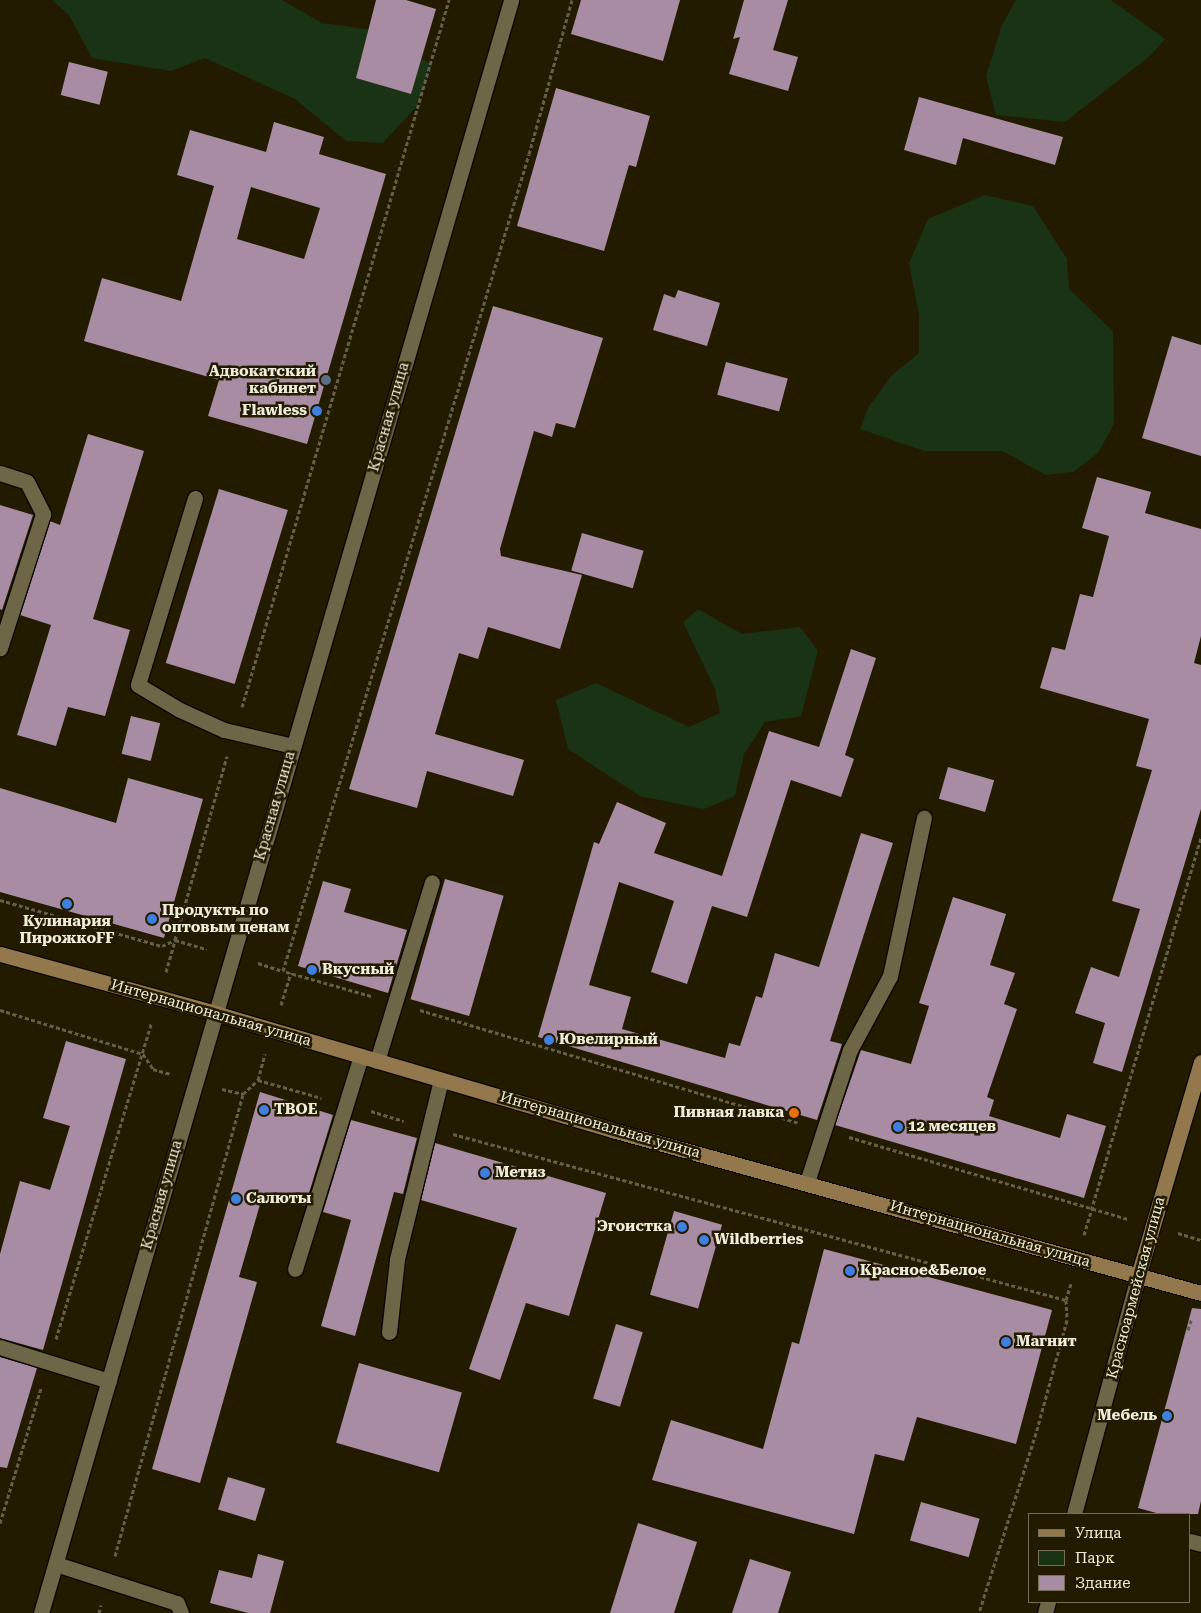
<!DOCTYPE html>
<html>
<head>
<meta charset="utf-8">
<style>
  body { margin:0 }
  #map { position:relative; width:1201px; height:1613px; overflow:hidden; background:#221b00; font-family:"Roboto Serif",serif }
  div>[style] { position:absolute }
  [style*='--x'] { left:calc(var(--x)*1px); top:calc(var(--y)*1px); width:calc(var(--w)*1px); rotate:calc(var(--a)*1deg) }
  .green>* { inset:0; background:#193314 }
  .building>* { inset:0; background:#a78ca3; transform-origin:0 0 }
  .path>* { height:3px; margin-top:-1.5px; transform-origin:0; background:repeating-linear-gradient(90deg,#655f48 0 4px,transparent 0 6.5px) }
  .roads { filter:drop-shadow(1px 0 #0c0600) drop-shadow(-1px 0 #0c0600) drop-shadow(0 1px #0c0600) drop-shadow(0 -1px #0c0600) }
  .lane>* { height:15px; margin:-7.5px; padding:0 7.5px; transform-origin:7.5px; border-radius:7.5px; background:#6d6647 }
  .street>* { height:15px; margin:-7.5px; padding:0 7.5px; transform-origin:7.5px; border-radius:7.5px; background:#6d6647 }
  .secondary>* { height:15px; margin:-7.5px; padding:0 7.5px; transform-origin:7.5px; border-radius:7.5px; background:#94784d }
  .dots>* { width:14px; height:14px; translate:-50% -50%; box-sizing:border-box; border:2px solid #221b00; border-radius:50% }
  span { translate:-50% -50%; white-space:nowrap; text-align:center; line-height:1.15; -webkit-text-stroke:5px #221b00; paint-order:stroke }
  .poi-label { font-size:15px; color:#f1eddc; font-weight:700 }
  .right { translate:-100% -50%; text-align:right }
  .left { translate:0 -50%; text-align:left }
  .street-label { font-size:15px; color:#f1eddc }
  .legend { position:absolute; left:1028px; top:1513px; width:162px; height:90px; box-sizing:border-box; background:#221b00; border:1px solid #756f58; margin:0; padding:6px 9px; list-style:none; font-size:15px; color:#f1eddc }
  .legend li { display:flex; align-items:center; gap:10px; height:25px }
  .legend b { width:25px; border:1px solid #756f58 }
</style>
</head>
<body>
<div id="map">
  <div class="green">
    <i style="clip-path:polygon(52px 0,282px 0,322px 23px,375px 30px,432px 65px,417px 106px,383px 143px,346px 141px,295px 99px,205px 58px,171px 71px,92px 58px,69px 15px)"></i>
    <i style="clip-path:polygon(1016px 0,1111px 0,1165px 39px,1151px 55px,1065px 122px,996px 115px,986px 76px,1002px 25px)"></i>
    <i style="clip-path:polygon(985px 195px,1033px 206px,1067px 259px,1069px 289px,1113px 331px,1114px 424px,1098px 453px,1073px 472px,1046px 475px,1002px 451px,924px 451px,860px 429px,868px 408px,891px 376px,919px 353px,919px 315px,909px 263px,928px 219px)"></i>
    <i style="clip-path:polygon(698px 609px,742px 634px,800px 627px,818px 651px,801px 716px,765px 722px,744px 754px,735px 796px,704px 809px,640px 796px,568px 749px,556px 700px,596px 683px,689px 727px,720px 713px,715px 689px,683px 622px)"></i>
  </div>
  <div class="building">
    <i style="clip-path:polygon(376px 0,406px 0,436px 9px,411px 94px,356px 78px)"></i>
    <i style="clip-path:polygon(581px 0,680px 0,663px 61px,571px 34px)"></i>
    <i style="clip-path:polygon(744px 0,788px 0,773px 50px,798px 57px,788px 91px,729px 74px,740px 37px,733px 39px)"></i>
    <i style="left:69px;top:62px;width:40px;height:34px;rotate:14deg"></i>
    <i style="clip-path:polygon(556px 88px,650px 116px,636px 167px,629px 165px,604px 251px,517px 226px)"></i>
    <i style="clip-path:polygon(919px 97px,1063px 137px,1055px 165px,963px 138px,956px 165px,904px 150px)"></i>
    <i style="clip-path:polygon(evenodd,274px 122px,324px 137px,319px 154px,386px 174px,307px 444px,208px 416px,219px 380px,84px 341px,102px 278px,181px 301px,214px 186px,177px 175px,190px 130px,266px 152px,274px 122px,251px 187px,320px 208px,304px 259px,237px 239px,251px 187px)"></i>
    <i style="clip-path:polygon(678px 290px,720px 303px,707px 346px,653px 330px,664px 294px,675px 298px)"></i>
    <i style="clip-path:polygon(493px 306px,603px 338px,575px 428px,556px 423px,552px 437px,534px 431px,500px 549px,501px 556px,582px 575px,560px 649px,488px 627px,478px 659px,459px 653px,435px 734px,524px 760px,513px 796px,427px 771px,417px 808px,349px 789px)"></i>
    <i style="clip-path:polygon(1172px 336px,1201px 345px,1201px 456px,1142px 438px)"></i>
    <i style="left:726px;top:362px;width:64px;height:34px;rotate:15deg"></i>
    <i style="clip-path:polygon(88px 434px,144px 451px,93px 619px,130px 630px,105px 716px,68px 707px,56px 746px,17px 735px,51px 625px,20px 615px,50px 521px,60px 525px)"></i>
    <i style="clip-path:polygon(1097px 477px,1151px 492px,1145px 513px,1201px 529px,1201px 636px,1194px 663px,1201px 665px,1201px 809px,1122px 1072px,1093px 1063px,1105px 1023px,1075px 1013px,1091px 967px,1119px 977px,1140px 909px,1112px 901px,1152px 770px,1136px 766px,1149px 719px,1040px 688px,1052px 647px,1065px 650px,1080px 594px,1093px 597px,1109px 536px,1082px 528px)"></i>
    <i style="left:219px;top:489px;width:72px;height:182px;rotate:17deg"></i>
    <i style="clip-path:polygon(0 505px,33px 515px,2px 610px,0 609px)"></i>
    <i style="left:582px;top:533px;width:64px;height:39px;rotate:16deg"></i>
    <i style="clip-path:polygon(851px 649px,876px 658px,845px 755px,854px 759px,841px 797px,791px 780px,747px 917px,712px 906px,687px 984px,651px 972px,674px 901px,619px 882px,589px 985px,631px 997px,622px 1029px,725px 1058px,729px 1043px,740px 1046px,756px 996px,762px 998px,775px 953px,819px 967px,861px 833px,893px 843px,830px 1041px,842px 1044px,817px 1120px,538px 1037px,594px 842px,599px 844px,617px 802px,666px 823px,654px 853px,722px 876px,769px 731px,819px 747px)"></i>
    <i style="left:131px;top:716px;width:30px;height:39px;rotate:14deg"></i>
    <i style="left:948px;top:767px;width:48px;height:33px;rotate:16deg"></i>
    <i style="clip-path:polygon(128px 778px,203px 799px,164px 938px,0 892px,0 788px,116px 823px)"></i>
    <i style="left:445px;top:879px;width:61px;height:125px;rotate:16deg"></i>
    <i style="clip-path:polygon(323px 881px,351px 889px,344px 912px,407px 930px,388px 993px,298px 966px)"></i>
    <i style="clip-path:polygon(953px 897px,1006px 914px,990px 965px,1015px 973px,1004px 1004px,1017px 1009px,987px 1097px,994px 1100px,989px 1116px,1060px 1138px,1067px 1114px,1106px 1126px,1084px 1198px,835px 1125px,861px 1050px,911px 1064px,929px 1006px,919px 1003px)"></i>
    <i style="clip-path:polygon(66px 1041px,126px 1059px,43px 1350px,0 1338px,0 1254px,20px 1181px,50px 1190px,70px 1126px,43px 1118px)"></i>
    <i style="clip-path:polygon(260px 1092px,333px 1115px,305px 1206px,263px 1194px,239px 1277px,257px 1282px,200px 1483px,152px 1469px)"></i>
    <i style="clip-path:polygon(351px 1120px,417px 1138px,403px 1194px,394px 1192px,355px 1336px,321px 1326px,351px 1220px,323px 1212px)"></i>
    <i style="clip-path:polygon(435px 1143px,606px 1193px,569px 1316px,526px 1303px,500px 1380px,469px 1369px,517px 1228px,421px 1200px)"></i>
    <i style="left:674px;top:1211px;width:50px;height:87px;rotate:16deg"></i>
    <i style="clip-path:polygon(824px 1249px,1052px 1310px,1016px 1444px,917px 1417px,904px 1461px,875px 1454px,854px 1534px,652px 1480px,671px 1420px,763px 1449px,792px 1342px,799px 1344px)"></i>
    <i style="clip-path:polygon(1192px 1308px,1201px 1309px,1201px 1501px,1198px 1514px,1160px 1514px,1138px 1508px)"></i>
    <i style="left:616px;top:1324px;width:28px;height:78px;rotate:17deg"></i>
    <i style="clip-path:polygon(0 1357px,37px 1368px,7px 1468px,0 1467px)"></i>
    <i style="left:359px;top:1363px;width:107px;height:83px;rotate:16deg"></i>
    <i style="left:228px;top:1477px;width:39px;height:34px;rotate:17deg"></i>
    <i style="left:921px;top:1502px;width:61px;height:40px;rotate:16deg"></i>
    <i style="clip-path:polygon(638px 1523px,697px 1542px,674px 1613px,610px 1613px)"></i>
    <i style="clip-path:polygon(258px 1554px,284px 1561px,270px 1613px,248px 1613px,210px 1603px,219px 1570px,252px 1578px)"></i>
    <i style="clip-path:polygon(750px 1559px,791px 1572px,778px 1613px,732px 1613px)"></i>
  </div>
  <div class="path">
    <i style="--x:242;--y:707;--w:737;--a:-73.68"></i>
    <i style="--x:0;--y:900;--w:168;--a:15.9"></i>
    <i style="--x:162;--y:946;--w:14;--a:-25"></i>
    <i style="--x:175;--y:940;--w:191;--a:-74.2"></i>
    <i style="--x:258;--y:963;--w:26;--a:18"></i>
    <i style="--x:166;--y:972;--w:33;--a:-74"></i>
    <i style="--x:175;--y:940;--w:33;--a:16"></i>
    <i style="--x:371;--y:996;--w:91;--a:-164.1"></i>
    <i style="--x:283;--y:971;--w:853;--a:-73.24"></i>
    <i style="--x:529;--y:154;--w:160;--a:-74.4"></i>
    <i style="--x:281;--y:1005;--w:34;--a:-73"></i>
    <i style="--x:0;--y:1010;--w:150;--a:17.1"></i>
    <i style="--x:143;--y:1054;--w:18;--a:56"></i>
    <i style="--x:153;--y:1069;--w:18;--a:16"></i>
    <i style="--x:420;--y:1010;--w:396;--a:16.6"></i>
    <i style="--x:258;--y:1080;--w:66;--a:15.7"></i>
    <i style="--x:222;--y:1089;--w:22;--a:13"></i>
    <i style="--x:371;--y:1111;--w:34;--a:17"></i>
    <i style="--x:453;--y:1134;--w:635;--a:15.15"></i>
    <i style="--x:1066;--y:1300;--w:20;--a:87"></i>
    <i style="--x:1067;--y:1320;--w:117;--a:105.3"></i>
    <i style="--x:1036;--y:1433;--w:189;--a:107.6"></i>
    <i style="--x:849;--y:1137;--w:291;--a:16.4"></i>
    <i style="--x:1178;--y:1233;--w:24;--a:17"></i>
    <i style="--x:1084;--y:1235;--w:415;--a:-73.6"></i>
    <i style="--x:1066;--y:1300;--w:17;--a:-73"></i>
    <i style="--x:1188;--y:1330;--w:13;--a:-72"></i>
    <i style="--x:56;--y:1339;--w:331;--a:-73.2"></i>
    <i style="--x:0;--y:1523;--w:141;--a:-73.1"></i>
    <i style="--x:115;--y:1556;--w:479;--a:-74.5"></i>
    <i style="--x:243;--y:1094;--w:21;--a:-43"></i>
    <i style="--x:258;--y:1080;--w:27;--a:-75"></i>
    <i style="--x:99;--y:1613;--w:8;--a:-76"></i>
  </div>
  <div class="roads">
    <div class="lane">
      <i style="--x:0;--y:473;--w:28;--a:18"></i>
      <i style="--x:27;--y:482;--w:36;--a:63"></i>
      <i style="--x:43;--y:514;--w:141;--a:107.8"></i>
      <i style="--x:195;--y:498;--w:195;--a:107"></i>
      <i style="--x:138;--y:685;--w:49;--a:30.8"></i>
      <i style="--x:180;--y:710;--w:48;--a:24.4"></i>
      <i style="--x:224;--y:730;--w:71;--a:13.1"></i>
      <i style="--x:377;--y:1061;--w:187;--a:-72.9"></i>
      <i style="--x:807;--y:1182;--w:139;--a:-72"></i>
      <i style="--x:850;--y:1050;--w:84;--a:-61.6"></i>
      <i style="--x:890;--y:976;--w:162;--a:-77.9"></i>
      <i style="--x:295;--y:1269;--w:223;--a:-72.8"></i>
      <i style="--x:389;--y:1332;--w:73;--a:-83.7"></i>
      <i style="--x:397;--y:1259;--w:184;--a:-76.2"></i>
      <i style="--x:0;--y:1347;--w:114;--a:17.3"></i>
      <i style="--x:1190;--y:1541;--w:11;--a:15"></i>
      <i style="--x:56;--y:1564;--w:127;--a:17.9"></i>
      <i style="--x:177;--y:1603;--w:11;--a:68"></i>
    </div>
    <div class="street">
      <i style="--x:1074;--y:1514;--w:246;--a:-74.9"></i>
      <i style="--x:41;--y:1613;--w:1680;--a:-73.75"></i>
      <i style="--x:1045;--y:1613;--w:11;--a:-75"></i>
    </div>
    <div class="secondary">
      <i style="--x:0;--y:954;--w:223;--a:15.3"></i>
      <i style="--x:215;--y:1013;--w:414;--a:16.4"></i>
      <i style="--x:612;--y:1130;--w:611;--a:15.47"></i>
      <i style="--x:1138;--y:1276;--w:223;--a:-73.6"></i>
    </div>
  </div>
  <div class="dots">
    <i style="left:326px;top:380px;background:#5c6f8a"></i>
    <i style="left:317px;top:411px;background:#3f7fe0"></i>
    <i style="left:67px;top:904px;background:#3f7fe0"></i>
    <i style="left:152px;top:919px;background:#3f7fe0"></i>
    <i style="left:312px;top:970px;background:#3f7fe0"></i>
    <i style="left:549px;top:1040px;background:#3f7fe0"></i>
    <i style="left:264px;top:1110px;background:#3f7fe0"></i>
    <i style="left:794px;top:1113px;background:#e8710a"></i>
    <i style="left:898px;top:1127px;background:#3f7fe0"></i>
    <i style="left:485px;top:1173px;background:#3f7fe0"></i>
    <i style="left:236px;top:1199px;background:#3f7fe0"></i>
    <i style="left:682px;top:1227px;background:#3f7fe0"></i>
    <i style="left:704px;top:1240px;background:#3f7fe0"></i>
    <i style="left:850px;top:1271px;background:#3f7fe0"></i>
    <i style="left:1006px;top:1342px;background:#3f7fe0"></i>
    <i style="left:1167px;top:1416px;background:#3f7fe0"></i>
  </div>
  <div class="poi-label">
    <span class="right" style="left:316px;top:380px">Адвокатский<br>кабинет</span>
    <span class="right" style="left:307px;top:411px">Flawless</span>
    <span class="left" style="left:162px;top:919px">Продукты по<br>оптовым ценам</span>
    <span style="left:67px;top:930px">Кулинария<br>ПирожкоFF</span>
    <span class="left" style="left:322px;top:970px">Вкусный</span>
    <span class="left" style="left:559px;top:1040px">Ювелирный</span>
    <span class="left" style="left:274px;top:1110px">ТВОЕ</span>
    <span class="right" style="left:784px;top:1113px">Пивная лавка</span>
    <span class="left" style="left:908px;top:1127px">12 месяцев</span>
    <span class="left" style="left:495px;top:1173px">Метиз</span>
    <span class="left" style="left:246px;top:1199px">Салюты</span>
    <span class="right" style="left:672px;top:1227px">Эгоистка</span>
    <span class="left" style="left:714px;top:1240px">Wildberries</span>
    <span class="left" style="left:860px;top:1271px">Красное&amp;Белое</span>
    <span class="left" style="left:1016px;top:1342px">Магнит</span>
    <span class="right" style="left:1157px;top:1416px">Мебель</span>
  </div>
  <div class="street-label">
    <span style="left:389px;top:417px;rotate:-74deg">Красная улица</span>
    <span style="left:275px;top:806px;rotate:-74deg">Красная улица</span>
    <span style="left:211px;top:1013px;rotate:16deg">Интернациональная улица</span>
    <span style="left:600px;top:1125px;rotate:16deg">Интернациональная улица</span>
    <span style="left:162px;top:1195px;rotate:-74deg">Красная улица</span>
    <span style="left:990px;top:1234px;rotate:16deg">Интернациональная улица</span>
    <span style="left:1136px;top:1288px;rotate:-75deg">Красноармейская улица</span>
  </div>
  <ul class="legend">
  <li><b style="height:6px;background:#94784d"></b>Улица</li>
  <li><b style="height:14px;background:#193314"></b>Парк</li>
  <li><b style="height:14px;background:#a78ca3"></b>Здание</li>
  </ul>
</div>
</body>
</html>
